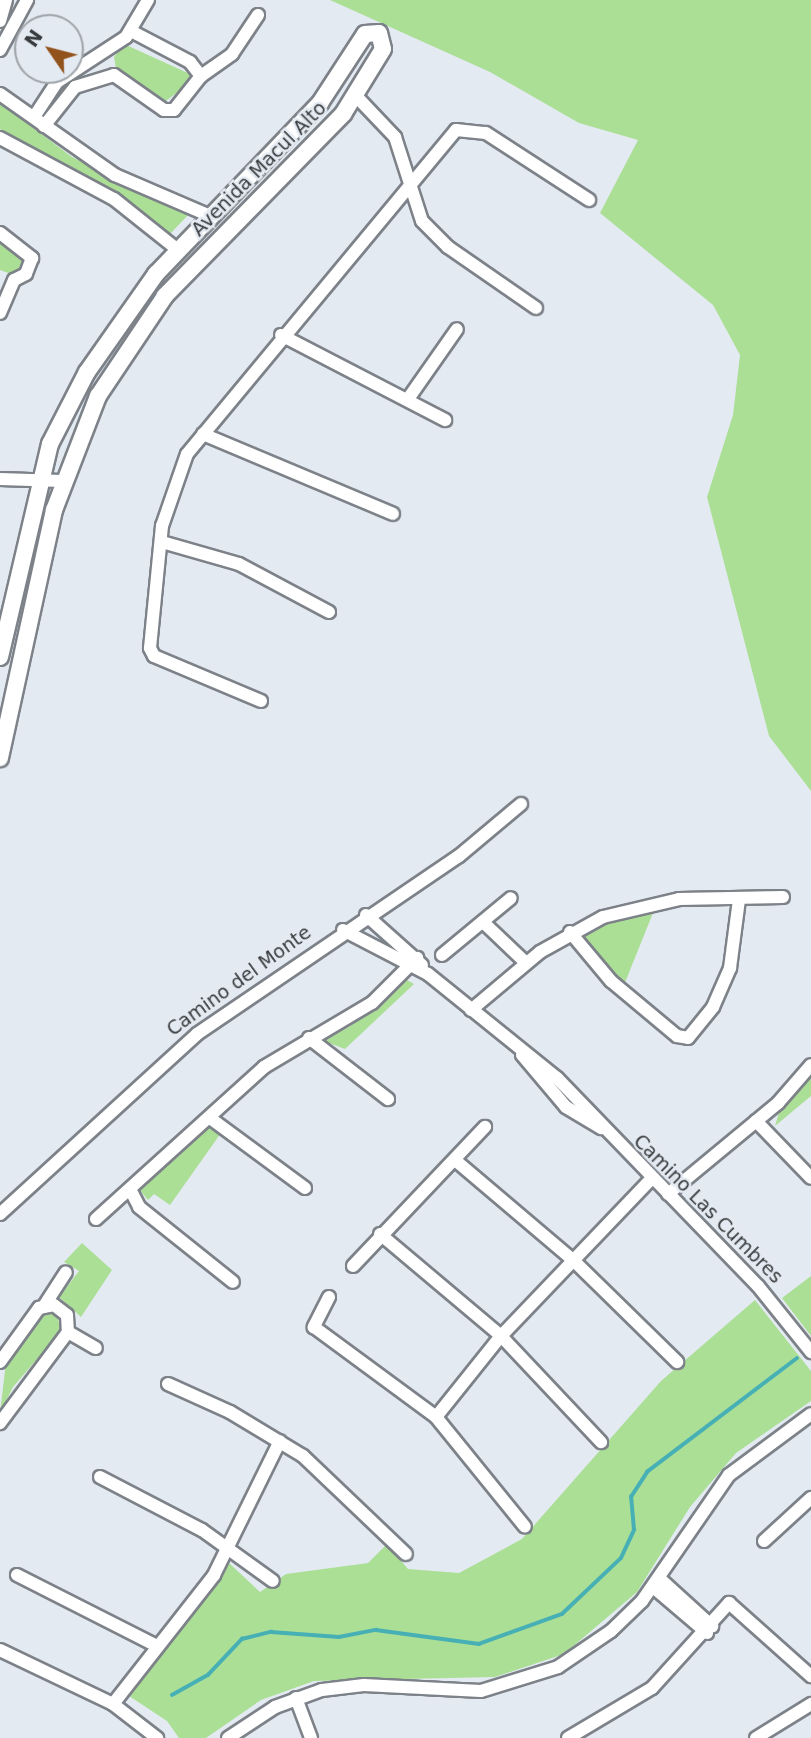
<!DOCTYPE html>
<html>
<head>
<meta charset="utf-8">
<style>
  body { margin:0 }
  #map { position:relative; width:811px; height:1738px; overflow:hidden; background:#e4eaf2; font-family:"DejaVu Sans",sans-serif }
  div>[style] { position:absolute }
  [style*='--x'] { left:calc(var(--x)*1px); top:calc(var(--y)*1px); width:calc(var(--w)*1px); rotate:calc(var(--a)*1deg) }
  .green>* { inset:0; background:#acdf96 }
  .stream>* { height:3.5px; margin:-1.75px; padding:0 1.75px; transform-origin:1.75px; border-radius:1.75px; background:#47b0b5 }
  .roads { filter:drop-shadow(2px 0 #7d8289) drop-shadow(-2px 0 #7d8289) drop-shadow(0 2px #7d8289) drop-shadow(0 -2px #7d8289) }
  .minor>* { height:12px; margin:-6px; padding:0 6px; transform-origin:6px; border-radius:6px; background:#fff }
  .tertiary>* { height:16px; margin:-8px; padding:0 8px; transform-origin:8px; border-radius:8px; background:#fff }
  span { translate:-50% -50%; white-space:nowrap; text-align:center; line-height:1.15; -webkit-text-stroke:5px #e4eaf2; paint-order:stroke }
  .street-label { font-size:19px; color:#383b3d }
  .north { position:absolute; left:14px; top:14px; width:70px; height:70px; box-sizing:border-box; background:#e4eaf2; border:2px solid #9fa4aa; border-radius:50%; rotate:305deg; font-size:19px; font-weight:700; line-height:28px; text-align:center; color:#383b3d }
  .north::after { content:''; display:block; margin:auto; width:24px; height:32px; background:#92521b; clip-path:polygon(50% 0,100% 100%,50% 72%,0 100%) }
</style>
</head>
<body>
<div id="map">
  <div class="green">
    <i style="clip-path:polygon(330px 0,811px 0,811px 791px,769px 736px,707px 497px,733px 415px,740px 355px,713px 305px,600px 213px,638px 140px,579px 123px,490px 72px)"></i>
    <i style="clip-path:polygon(124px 44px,190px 74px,189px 84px,163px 103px,116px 69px,114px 57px)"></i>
    <i style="clip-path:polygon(0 103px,72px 157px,189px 214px,169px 235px,0 129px)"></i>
    <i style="clip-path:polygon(0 239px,25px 255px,25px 267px,14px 275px,0 270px)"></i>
    <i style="clip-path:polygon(655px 908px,624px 985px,583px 942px,584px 932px)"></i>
    <i style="clip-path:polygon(407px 980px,414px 984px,345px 1049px,321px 1040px,349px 1027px)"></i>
    <i style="clip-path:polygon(811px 1075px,811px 1096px,775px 1126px,780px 1109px)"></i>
    <i style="clip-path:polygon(211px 1126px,221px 1133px,170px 1205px,154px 1194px,148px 1200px,138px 1188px)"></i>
    <i style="clip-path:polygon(82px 1243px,112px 1270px,81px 1317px,59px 1297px,79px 1271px,64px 1262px)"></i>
    <i style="clip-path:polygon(811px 1276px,811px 1336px,782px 1298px)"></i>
    <i style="clip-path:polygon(755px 1300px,811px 1371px,811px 1401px,736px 1453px,690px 1507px,637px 1592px,564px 1654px,495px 1677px,314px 1681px,261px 1700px,206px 1738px,179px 1738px,167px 1721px,126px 1694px,229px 1563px,260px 1592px,286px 1574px,368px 1563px,387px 1544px,408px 1569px,459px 1573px,522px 1539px,661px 1381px)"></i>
    <i style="clip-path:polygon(56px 1310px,61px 1331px,13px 1387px,0 1413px,6px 1362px,40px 1317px)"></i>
  </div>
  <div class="stream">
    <i style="--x:172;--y:1695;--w:41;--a:-29.1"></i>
    <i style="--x:208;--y:1675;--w:50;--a:-46.6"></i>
    <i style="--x:242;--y:1639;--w:30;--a:-14"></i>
    <i style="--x:271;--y:1632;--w:68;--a:4.2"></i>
    <i style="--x:339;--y:1637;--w:38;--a:-11"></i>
    <i style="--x:376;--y:1630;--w:104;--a:7.7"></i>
    <i style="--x:479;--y:1644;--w:88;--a:-19.9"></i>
    <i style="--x:562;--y:1614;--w:81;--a:-43.5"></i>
    <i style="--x:621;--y:1558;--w:31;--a:-65"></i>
    <i style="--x:634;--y:1530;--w:33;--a:-95"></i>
    <i style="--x:631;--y:1497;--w:30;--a:-57"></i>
    <i style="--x:647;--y:1472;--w:188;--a:-37.2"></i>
  </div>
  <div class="roads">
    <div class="minor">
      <i style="--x:0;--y:21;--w:22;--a:-74"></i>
      <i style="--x:131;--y:31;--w:67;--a:27.7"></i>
      <i style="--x:190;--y:62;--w:18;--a:52"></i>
      <i style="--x:0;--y:50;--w:57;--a:-61.6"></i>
      <i style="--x:0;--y:94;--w:141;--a:35.2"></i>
      <i style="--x:115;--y:175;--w:103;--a:23.3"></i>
      <i style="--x:356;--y:96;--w:57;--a:46.4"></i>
      <i style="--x:395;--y:137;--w:88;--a:72.2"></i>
      <i style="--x:422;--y:221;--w:37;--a:45"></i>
      <i style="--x:448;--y:247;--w:107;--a:34.7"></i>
      <i style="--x:34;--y:117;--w:42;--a:-56.7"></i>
      <i style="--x:57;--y:82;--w:82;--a:-33.1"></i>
      <i style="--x:126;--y:37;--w:43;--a:-59.3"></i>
      <i style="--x:44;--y:126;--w:50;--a:-51.5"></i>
      <i style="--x:75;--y:87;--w:41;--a:-17.1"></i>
      <i style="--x:114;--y:75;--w:61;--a:35"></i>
      <i style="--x:164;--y:110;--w:10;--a:0"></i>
      <i style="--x:174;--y:110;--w:43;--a:-51.5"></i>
      <i style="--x:201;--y:76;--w:38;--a:-35"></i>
      <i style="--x:232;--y:54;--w:47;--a:-56.3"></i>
      <i style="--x:0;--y:138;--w:129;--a:28.2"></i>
      <i style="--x:114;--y:199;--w:82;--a:38.6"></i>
      <i style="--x:0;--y:233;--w:41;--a:38"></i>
      <i style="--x:32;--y:258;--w:17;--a:111"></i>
      <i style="--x:26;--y:274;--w:13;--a:153"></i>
      <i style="--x:0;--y:313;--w:36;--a:-67"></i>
      <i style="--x:281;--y:335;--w:185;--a:27.4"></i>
      <i style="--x:408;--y:399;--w:85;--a:-55"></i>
      <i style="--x:203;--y:434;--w:206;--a:22.8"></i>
      <i style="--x:0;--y:479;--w:62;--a:1.8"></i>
      <i style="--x:162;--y:542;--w:80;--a:15.9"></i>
      <i style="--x:239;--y:564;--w:102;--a:28.1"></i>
      <i style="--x:261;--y:701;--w:116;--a:-157.2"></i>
      <i style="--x:154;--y:656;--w:9;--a:-117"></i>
      <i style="--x:150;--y:648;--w:123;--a:-84.4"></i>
      <i style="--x:162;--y:526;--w:76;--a:-70.9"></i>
      <i style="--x:187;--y:454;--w:421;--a:-50.3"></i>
      <i style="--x:456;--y:130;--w:30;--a:6"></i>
      <i style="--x:486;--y:133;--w:123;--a:33"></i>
      <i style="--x:366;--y:915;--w:75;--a:41.8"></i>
      <i style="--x:483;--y:922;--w:59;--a:43.6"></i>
      <i style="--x:343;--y:930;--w:96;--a:27.4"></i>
      <i style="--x:428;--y:974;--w:166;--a:38.9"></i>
      <i style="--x:557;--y:1078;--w:289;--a:46"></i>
      <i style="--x:758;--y:1286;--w:85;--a:51.2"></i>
      <i style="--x:570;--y:932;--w:64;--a:50.1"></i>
      <i style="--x:611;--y:981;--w:86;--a:39.8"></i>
      <i style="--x:677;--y:1036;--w:11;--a:10"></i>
      <i style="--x:688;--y:1038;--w:40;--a:-51"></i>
      <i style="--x:713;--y:1007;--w:43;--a:-66.4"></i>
      <i style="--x:730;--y:968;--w:69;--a:-82.5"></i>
      <i style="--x:442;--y:955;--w:89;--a:-39.6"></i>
      <i style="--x:471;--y:1010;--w:90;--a:-40"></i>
      <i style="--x:540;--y:952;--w:72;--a:-29.1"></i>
      <i style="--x:603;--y:917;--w:78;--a:-13.3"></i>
      <i style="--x:679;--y:899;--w:104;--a:-1.1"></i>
      <i style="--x:309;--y:1038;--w:100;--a:37.7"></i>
      <i style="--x:522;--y:1055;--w:68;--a:49.8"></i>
      <i style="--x:566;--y:1107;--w:41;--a:31"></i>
      <i style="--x:210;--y:1118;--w:118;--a:36.4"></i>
      <i style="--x:756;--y:1121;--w:79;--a:46"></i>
      <i style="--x:455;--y:1160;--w:155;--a:40.3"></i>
      <i style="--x:573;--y:1260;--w:146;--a:44.4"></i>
      <i style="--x:130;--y:1189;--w:20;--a:63"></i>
      <i style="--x:139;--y:1207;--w:120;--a:38.6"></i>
      <i style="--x:668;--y:1194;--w:143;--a:-39.6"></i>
      <i style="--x:778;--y:1103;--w:50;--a:-49"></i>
      <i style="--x:0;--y:1214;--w:267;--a:-42.4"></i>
      <i style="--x:197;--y:1034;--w:317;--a:-34.2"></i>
      <i style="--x:459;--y:856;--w:81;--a:-40"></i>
      <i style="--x:96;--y:1219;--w:227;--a:-42.1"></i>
      <i style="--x:264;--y:1067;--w:126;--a:-30.7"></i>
      <i style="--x:372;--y:1003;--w:64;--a:-45"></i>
      <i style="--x:380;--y:1234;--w:158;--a:40.1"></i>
      <i style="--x:501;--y:1336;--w:146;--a:46.7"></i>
      <i style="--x:353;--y:1266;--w:192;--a:-46.5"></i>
      <i style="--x:329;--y:1297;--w:34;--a:117"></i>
      <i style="--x:314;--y:1327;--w:152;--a:36.4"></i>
      <i style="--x:436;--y:1417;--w:141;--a:51"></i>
      <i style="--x:44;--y:1306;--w:40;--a:-57.1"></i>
      <i style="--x:68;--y:1332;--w:32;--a:30"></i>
      <i style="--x:0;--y:1362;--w:67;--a:-54.2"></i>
      <i style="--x:39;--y:1308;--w:15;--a:-11"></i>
      <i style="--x:54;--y:1305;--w:16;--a:38"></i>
      <i style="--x:67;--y:1315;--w:17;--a:87"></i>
      <i style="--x:68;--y:1332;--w:114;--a:126.8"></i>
      <i style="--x:168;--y:1384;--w:68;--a:24.3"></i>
      <i style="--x:230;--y:1412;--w:85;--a:31.1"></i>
      <i style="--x:303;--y:1456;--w:142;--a:43.6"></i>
      <i style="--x:436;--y:1417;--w:104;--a:-51.3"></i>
      <i style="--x:501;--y:1336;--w:217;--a:-46.3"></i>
      <i style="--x:100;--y:1477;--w:115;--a:27.5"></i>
      <i style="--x:202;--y:1530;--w:87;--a:35.7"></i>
      <i style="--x:764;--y:1541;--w:64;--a:-42.5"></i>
      <i style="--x:17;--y:1575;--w:155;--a:26.9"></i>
      <i style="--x:659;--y:1578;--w:72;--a:42.2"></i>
      <i style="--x:653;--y:1587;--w:71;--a:40.4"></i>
      <i style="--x:0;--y:1650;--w:125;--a:25.5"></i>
      <i style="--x:113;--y:1704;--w:56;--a:37.7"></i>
      <i style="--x:296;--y:1698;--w:43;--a:69.4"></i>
      <i style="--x:113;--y:1704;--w:164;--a:-51.9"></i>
      <i style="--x:214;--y:1575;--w:149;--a:-63.8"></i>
      <i style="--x:228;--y:1738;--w:56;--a:-33.4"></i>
      <i style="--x:275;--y:1707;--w:50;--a:-19.9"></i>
      <i style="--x:322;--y:1690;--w:42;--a:-6.8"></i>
      <i style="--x:364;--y:1685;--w:117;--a:2.9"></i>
      <i style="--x:481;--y:1691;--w:81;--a:-17.3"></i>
      <i style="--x:558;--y:1667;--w:64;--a:-34.2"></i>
      <i style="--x:611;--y:1631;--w:43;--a:-44.1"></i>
      <i style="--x:642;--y:1601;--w:153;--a:-55.4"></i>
      <i style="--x:729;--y:1475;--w:102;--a:-36.6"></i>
      <i style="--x:568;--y:1738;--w:98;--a:-30.8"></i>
      <i style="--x:652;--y:1688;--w:115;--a:-47.8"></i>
      <i style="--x:729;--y:1603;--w:110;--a:41.7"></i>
      <i style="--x:756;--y:1738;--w:65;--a:-31.7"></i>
    </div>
    <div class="tertiary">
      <i style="--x:0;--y:657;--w:219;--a:-76.8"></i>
      <i style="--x:50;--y:444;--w:81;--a:-62.8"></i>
      <i style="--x:87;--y:372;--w:120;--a:-54.9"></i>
      <i style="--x:156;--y:274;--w:237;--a:-46.2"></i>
      <i style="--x:320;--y:103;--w:82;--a:-56.9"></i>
      <i style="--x:365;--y:34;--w:14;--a:-4"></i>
      <i style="--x:379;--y:33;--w:16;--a:76"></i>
      <i style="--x:383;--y:49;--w:76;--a:121.6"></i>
      <i style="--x:343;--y:114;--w:255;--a:134.4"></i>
      <i style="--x:165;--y:296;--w:120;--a:123.8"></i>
      <i style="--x:98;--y:396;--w:122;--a:111.1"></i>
      <i style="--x:54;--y:510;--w:254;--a:102.3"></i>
    </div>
  </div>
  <div class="street-label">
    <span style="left:259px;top:169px;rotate:-45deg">Avenida Macul Alto</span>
    <span style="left:239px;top:981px;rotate:-36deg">Camino del Monte</span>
    <span style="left:708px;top:1209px;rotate:45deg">Camino Las Cumbres</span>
  </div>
  <div class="north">N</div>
</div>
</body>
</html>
